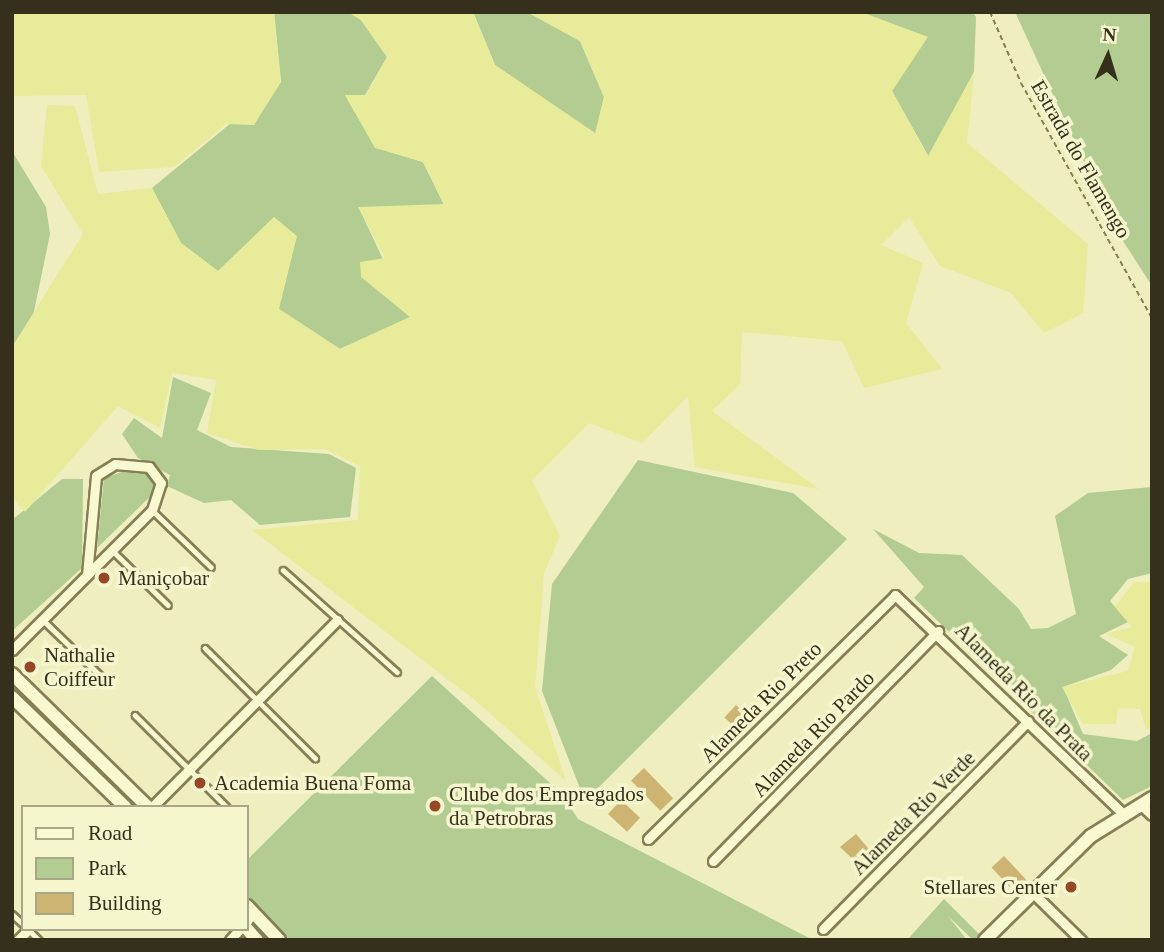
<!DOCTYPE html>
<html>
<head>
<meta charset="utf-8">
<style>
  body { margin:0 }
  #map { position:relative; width:1164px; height:952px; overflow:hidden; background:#eeeebe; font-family:"Times New Roman",serif }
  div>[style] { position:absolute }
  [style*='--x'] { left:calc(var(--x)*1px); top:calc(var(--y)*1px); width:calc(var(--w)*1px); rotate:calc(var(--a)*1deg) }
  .green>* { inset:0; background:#b3cc92 }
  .sand>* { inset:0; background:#e8eb99 }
  .building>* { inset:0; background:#cdb472; transform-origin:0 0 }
  .path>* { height:2px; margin-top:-1px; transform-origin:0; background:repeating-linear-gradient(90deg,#867f56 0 5px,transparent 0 8.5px) }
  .roads { filter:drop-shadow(2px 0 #867f56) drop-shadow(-2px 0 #867f56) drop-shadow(0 2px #867f56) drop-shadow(0 -2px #867f56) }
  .lane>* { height:4.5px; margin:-2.25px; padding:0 2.25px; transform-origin:2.25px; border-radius:2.25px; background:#f9f9d1 }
  .street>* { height:9px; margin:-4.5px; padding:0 4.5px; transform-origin:4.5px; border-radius:4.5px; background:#f9f9d1 }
  .secondary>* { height:12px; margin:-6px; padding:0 6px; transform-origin:6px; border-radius:6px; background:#f9f9d1 }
  .dots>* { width:19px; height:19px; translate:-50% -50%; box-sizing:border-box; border:4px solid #f5f6cd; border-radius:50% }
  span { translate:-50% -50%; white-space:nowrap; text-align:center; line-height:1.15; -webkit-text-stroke:7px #f5f6cd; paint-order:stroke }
  .street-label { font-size:21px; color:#35301b }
  .poi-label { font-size:21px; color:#35301b }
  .left { translate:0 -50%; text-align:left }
  .right { translate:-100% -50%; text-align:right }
  .frame { position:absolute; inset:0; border:14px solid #35301b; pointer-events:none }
  .legend { position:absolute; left:21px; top:805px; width:228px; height:126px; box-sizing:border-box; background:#f5f6cd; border:2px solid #a8a786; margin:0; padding:9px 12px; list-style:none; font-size:21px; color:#35301b }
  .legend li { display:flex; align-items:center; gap:14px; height:35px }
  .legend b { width:35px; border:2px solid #a8a786 }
  .north { position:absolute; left:1073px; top:21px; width:70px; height:70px; -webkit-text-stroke:5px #f5f6cd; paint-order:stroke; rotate:4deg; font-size:19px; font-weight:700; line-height:28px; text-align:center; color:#35301b }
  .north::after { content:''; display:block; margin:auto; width:24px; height:32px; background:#35301b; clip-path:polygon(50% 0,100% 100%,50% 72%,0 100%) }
</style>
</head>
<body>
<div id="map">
  <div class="green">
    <i style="clip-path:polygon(274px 12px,348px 12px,361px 20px,387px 57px,365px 95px,345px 95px,375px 147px,423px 162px,444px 205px,359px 208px,410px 317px,340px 349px,279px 309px,274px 218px,218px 271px,181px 243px,152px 188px,281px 82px)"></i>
    <i style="clip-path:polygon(473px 12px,527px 12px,580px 41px,604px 97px,596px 134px,495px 65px)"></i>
    <i style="clip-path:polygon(861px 12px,973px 12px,976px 17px,974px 72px,929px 157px,892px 91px,927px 37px)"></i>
    <i style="clip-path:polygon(1015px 12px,1152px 12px,1152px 286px,1114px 227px)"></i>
    <i style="clip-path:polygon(12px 151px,46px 207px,50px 234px,33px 316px,12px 347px)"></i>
    <i style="clip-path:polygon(173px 377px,211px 393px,197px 430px,231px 447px,329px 454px,356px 468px,350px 517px,260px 525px,231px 500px,204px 503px,167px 486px,170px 475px,138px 458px,122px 434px,134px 418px,162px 438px)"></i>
    <i style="clip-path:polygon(638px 460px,793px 493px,847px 539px,585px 801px,542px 691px,552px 584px)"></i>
    <i style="clip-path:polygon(131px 469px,149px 472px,156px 491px,97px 548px,104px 478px)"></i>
    <i style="clip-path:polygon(62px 479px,83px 479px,82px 568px,12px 631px,12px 520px)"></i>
    <i style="clip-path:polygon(1152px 487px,1152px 573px,1128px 579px,1110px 601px,1128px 622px,1099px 636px,1128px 655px,1111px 670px,1063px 687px,1083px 734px,1137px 741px,1152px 733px,1152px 786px,1123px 800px,914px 598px,924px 587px,873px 529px,919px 553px,962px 555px,1019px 609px,1031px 629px,1048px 628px,1076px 614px,1055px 516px,1088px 493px)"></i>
    <i style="clip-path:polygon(432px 676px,561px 793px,578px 819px,813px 940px,290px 940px,247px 896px,247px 860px)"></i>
    <i style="clip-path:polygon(944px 899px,981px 936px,973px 940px,948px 916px,967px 940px,907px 940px)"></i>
  </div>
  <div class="sand">
    <i style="clip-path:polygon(12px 12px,274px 12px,281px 82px,254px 125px,226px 124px,174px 167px,99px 172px,86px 95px,12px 96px)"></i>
    <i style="clip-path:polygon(348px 12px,473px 12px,495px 65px,595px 133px,604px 97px,580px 41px,527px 12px,861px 12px,928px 37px,892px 91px,928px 156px,974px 72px,967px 143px,1088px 244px,1083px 313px,1044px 333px,1011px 293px,940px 266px,909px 217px,881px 245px,923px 263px,906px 323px,942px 369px,864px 388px,842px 341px,742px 332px,740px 384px,712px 411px,819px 489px,695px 467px,688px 396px,642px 443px,589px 423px,532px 480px,560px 536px,544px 573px,535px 687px,566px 781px,475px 700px,252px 530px,358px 520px,360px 466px,324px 449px,258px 450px,207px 433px,216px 380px,172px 373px,160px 428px,118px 406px,25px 512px,12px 496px,12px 347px,83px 234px,41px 166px,47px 105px,75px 106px,98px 194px,152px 188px,181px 243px,218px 271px,274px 217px,297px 236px,279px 309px,340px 349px,410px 317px,361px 277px,360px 262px,385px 258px,358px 207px,444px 204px,423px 162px,375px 148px,345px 95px,366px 95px,387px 57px,361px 20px)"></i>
    <i style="clip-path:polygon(1134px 582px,1152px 582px,1152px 727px,1146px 730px,1140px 709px,1118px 708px,1116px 724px,1083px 724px,1062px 687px,1128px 671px,1135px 647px,1106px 634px,1132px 627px,1115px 607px)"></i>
  </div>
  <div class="building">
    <i style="left:736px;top:705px;width:23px;height:17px;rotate:43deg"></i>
    <i style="left:644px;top:768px;width:42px;height:18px;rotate:46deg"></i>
    <i style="left:621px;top:800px;width:26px;height:19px;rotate:43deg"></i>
    <i style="clip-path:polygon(856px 834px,879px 861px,865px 871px,840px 847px)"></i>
    <i style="left:1004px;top:856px;width:40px;height:17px;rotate:47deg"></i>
  </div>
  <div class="path">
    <i style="--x:990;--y:12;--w:77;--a:66.4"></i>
    <i style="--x:1021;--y:83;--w:269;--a:60.9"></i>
  </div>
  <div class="roads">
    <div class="lane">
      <i style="--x:152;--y:510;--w:82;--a:44"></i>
      <i style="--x:113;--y:551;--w:77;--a:44.5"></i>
      <i style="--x:283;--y:570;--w:153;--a:41.8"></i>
      <i style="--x:43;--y:620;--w:79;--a:44"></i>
      <i style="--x:205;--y:648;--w:156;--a:45"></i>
      <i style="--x:135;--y:715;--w:130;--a:45"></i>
      <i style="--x:12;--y:914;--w:15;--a:42"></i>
      <i style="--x:29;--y:930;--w:14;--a:45"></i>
    </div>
    <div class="street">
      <i style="--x:12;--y:650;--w:198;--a:-45"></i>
      <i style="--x:152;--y:510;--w:28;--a:-72"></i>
      <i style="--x:161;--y:483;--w:20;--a:-127"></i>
      <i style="--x:149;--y:467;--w:34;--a:-175"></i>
      <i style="--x:115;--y:464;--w:22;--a:148"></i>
      <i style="--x:96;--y:476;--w:98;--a:95.2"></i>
      <i style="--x:1140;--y:804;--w:16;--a:43"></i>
      <i style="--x:152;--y:807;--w:263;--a:-45.3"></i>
      <i style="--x:648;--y:839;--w:347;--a:-44.6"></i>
      <i style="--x:895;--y:595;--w:315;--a:43.8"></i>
      <i style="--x:713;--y:861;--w:322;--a:-45.6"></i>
      <i style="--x:1032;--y:892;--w:69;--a:44.4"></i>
      <i style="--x:247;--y:921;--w:11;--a:-56"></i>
      <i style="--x:823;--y:929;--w:292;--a:-45.4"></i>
      <i style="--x:18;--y:940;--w:16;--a:-45"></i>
      <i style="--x:230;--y:940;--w:15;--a:-48"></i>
    </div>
    <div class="secondary">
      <i style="--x:12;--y:674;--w:190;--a:44.4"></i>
      <i style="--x:12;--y:697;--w:158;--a:44.2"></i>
      <i style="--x:247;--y:906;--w:47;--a:46.7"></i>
      <i style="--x:247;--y:929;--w:15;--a:48"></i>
      <i style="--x:985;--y:940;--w:148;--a:-44.5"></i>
      <i style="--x:1091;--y:836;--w:72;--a:-31.9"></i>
    </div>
  </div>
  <div class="dots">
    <i style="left:104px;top:578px;background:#964725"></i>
    <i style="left:30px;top:667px;background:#964725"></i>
    <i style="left:200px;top:783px;background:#964725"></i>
    <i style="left:435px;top:806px;background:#964725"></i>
    <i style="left:1071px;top:887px;background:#964725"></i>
  </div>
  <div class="street-label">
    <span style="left:1081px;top:159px;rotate:60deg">Estrada do Flamengo</span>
    <span style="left:1024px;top:692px;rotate:45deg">Alameda Rio da Prata</span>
    <span style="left:761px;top:702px;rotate:-45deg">Alameda Rio Preto</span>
    <span style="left:813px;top:734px;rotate:-46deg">Alameda Rio Pardo</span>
    <span style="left:913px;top:813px;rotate:-45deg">Alameda Rio Verde</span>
  </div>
  <div class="poi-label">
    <span class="left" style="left:118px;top:578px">Maniçobar</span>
    <span class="left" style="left:44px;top:667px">Nathalie<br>Coiffeur</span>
    <span class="left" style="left:214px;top:783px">Academia Buena Foma</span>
    <span class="left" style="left:449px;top:806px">Clube dos Empregados<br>da Petrobras</span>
    <span class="right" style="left:1057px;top:887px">Stellares Center</span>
  </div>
  <div class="frame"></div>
  <ul class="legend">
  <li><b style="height:9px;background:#f9f9d1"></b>Road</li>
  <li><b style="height:19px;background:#b3cc92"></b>Park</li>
  <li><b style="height:19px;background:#cdb472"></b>Building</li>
  </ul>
  <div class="north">N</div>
</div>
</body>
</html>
